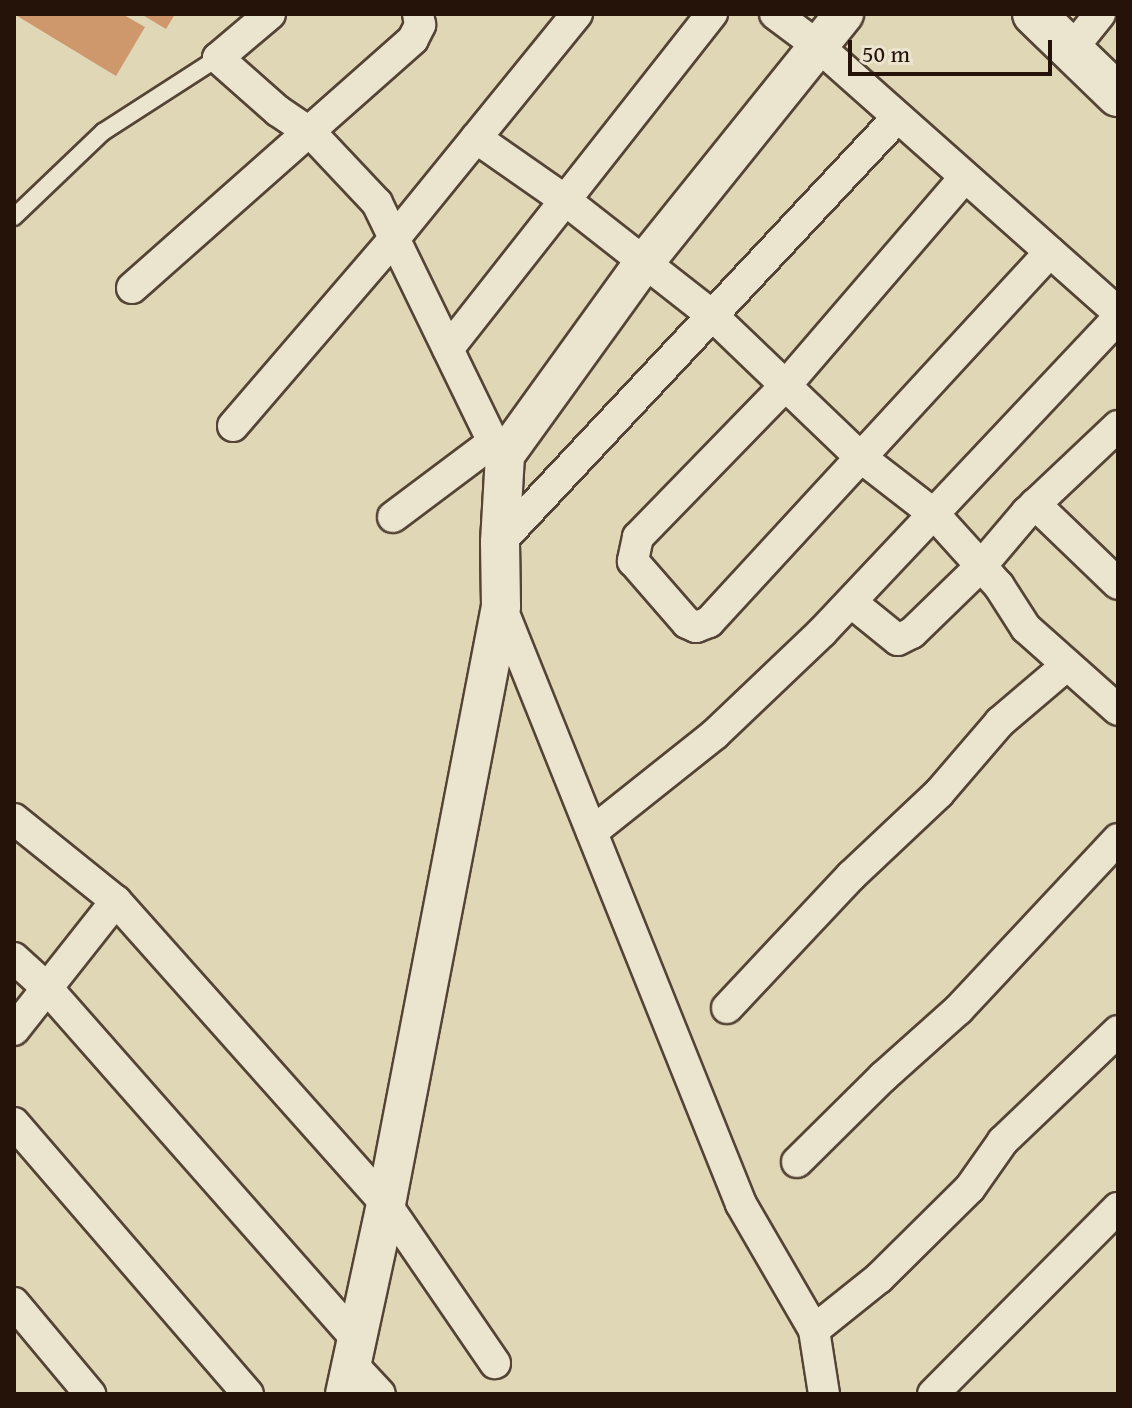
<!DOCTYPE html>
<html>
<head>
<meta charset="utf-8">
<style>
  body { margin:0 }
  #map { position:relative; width:1132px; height:1408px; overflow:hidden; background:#e0d7b7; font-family:"Gentium Book Plus",serif }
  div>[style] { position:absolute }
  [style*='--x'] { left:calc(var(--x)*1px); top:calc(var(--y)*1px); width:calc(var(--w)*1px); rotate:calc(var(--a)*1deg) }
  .building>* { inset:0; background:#ce976c }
  .roads { filter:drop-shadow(2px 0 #544435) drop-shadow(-2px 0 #544435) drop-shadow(0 2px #544435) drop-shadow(0 -2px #544435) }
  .service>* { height:16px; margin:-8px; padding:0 8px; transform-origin:8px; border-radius:8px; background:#ebe5d0 }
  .minor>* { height:30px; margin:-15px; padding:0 15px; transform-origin:15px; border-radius:15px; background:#ebe5d0 }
  .tertiary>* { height:38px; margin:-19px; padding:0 19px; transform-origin:19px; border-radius:19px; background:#ebe5d0 }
  .secondary>* { height:42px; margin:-21px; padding:0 21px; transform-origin:21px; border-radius:21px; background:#ebe5d0 }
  span { translate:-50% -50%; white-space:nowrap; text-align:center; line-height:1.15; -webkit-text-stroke:6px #ebe5d0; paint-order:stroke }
  .frame { position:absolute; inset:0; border:16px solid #25130a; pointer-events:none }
  .scale { position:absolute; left:848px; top:40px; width:204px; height:36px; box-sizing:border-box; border:4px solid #25130a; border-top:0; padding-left:10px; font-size:24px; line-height:28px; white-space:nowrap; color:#25130a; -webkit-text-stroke:6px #ebe5d0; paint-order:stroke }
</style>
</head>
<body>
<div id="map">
  <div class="building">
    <i style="clip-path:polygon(14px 14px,122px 14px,145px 27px,116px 76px)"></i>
    <i style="clip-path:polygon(141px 14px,175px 14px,166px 29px)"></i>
  </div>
  <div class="roads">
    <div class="service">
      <i style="--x:14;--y:217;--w:123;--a:-43.7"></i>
      <i style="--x:103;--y:132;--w:137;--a:-32.8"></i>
    </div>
    <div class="minor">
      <i style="--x:270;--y:14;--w:68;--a:139.8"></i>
      <i style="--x:218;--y:58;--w:80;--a:41.5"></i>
      <i style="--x:278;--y:111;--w:40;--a:34"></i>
      <i style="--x:311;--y:133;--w:96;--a:46.7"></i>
      <i style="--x:377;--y:203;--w:266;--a:64.1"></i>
      <i style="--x:493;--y:442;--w:18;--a:47"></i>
      <i style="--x:775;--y:14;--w:54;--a:36.7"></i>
      <i style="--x:818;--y:46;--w:401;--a:41.6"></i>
      <i style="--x:1071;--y:50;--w:46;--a:-51.1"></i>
      <i style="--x:476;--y:138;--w:108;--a:34.9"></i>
      <i style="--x:565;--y:200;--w:189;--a:38.1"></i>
      <i style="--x:714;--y:317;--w:201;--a:43.8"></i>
      <i style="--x:859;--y:456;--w:95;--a:37.7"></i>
      <i style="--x:934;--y:514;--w:97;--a:47.9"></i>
      <i style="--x:999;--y:586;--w:50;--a:57.3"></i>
      <i style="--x:1026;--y:628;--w:123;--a:41.7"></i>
      <i style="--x:965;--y:177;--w:276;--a:130.7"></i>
      <i style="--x:785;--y:386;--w:211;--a:134.2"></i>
      <i style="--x:638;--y:537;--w:25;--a:102"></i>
      <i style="--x:633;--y:561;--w:82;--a:48.9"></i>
      <i style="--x:687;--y:623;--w:10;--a:24"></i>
      <i style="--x:696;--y:627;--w:14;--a:-21"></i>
      <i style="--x:709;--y:622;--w:503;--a:-47.34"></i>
      <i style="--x:132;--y:288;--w:375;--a:-41.5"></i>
      <i style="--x:413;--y:39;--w:16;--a:-63"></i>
      <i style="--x:420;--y:25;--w:11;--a:-100"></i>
      <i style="--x:448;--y:349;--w:427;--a:-51.8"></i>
      <i style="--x:233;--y:426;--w:247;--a:-49.3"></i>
      <i style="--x:394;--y:239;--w:290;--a:-50.9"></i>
      <i style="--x:1035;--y:504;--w:115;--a:43.9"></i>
      <i style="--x:393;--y:517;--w:125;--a:-36.9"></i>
      <i style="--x:500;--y:542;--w:582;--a:-46.88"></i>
      <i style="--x:851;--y:602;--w:60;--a:39"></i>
      <i style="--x:898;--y:640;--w:16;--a:-27"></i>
      <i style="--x:912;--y:633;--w:98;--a:-44.2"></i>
      <i style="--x:982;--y:565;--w:70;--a:-49.7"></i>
      <i style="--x:1027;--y:512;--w:125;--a:-43.4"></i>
      <i style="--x:501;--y:606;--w:644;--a:68.13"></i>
      <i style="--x:741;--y:1204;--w:146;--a:59.9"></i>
      <i style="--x:814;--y:1330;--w:65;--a:81.1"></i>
      <i style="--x:14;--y:819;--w:131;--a:38.8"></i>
      <i style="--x:592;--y:832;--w:157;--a:-38.5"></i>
      <i style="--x:715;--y:734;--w:148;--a:-43.6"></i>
      <i style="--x:822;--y:632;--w:432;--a:-46.7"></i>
      <i style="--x:14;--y:958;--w:45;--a:42.3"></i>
      <i style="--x:47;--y:988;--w:467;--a:48.6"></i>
      <i style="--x:727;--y:1008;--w:181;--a:-46.8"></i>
      <i style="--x:851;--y:876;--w:121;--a:-43.3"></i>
      <i style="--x:939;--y:793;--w:94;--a:-49.3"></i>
      <i style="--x:1000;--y:722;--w:88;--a:-40.4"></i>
      <i style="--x:14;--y:1030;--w:164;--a:-51.7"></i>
      <i style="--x:116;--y:901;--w:406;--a:48.3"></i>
      <i style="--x:386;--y:1204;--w:193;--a:55.6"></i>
      <i style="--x:14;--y:1123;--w:358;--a:49.2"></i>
      <i style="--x:797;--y:1162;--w:121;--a:-44.7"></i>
      <i style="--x:883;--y:1077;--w:101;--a:-41.8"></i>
      <i style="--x:958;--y:1010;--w:234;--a:-46.9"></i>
      <i style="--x:14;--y:1303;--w:119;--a:50.1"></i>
      <i style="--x:814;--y:1330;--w:83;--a:-38.7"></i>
      <i style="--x:879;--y:1278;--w:128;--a:-44.7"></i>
      <i style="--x:970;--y:1188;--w:57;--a:-54.9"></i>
      <i style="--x:1003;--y:1141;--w:159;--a:-43.7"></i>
      <i style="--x:351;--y:1363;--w:42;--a:46.9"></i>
      <i style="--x:933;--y:1394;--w:262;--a:-45.2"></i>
    </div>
    <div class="tertiary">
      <i style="--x:345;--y:1394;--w:194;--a:-77.8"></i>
      <i style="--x:386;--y:1204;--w:609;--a:-79.11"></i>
      <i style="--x:501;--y:606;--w:64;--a:-90.9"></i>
      <i style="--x:500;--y:542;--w:87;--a:-86.7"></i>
      <i style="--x:505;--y:455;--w:236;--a:-54.2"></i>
      <i style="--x:643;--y:264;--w:321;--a:-51.2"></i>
    </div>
    <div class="secondary">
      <i style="--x:1034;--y:14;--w:117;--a:44"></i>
    </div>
  </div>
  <div class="frame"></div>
  <div class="scale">50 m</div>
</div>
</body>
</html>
